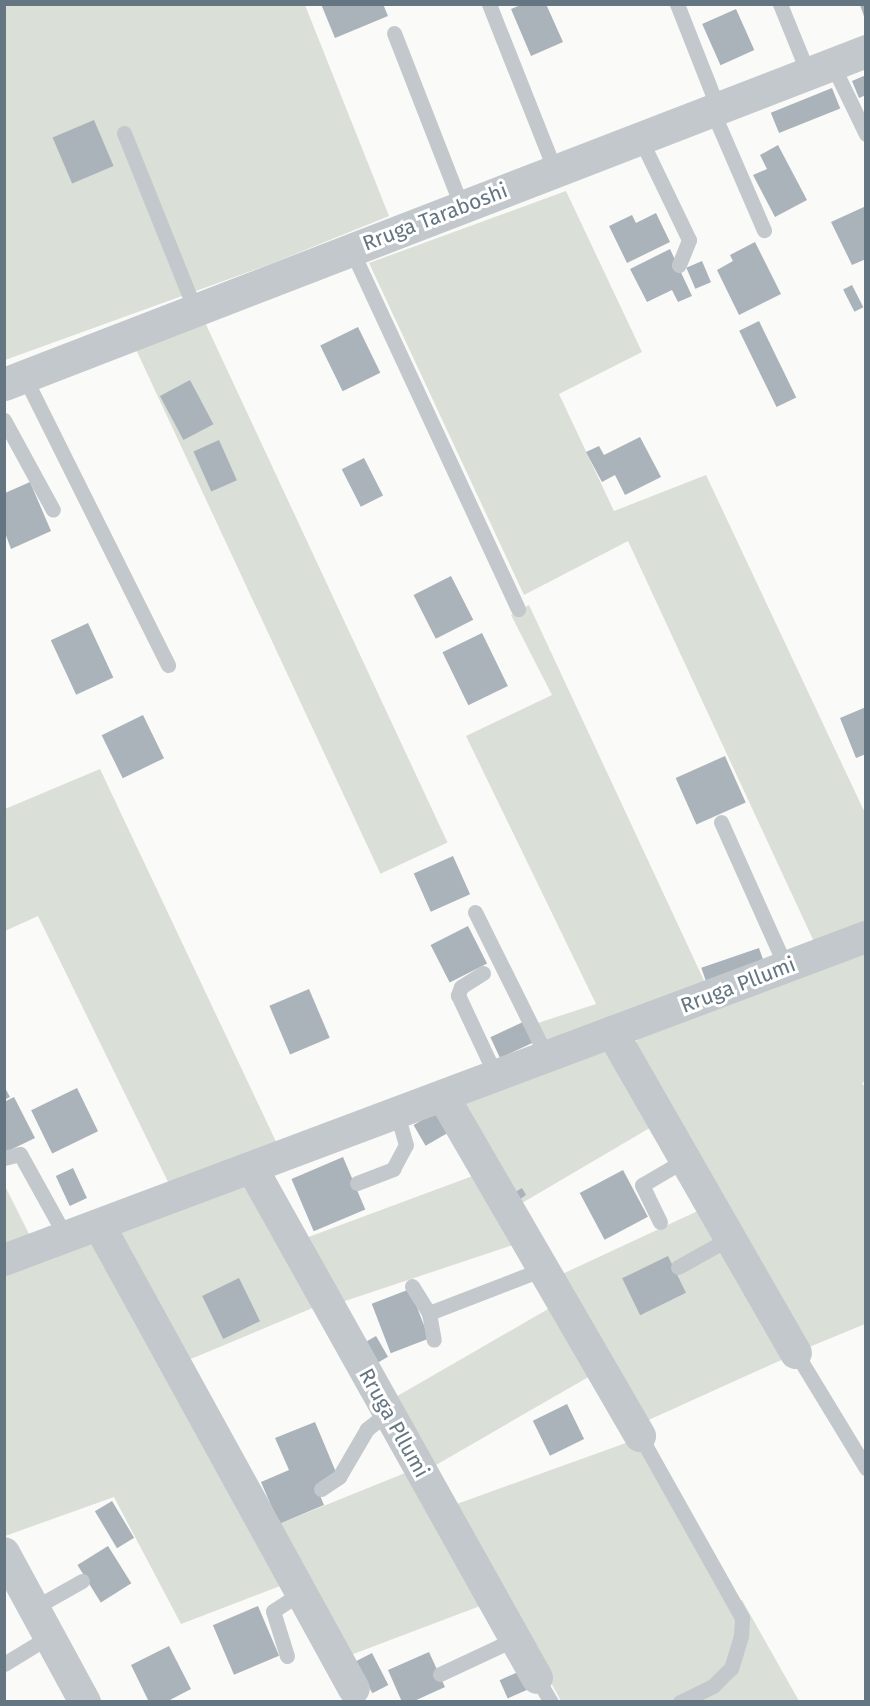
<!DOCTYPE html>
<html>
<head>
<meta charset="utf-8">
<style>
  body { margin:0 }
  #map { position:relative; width:870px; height:1706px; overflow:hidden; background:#fafaf8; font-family:"Fira Sans",sans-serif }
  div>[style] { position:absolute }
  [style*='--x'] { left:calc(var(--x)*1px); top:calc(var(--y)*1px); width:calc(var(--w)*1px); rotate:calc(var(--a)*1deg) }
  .green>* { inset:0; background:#dadfd7; transform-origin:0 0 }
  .building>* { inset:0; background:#aab3b9; transform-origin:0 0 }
  .service>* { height:15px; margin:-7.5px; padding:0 7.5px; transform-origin:7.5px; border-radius:7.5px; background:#c3c8cc }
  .minor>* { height:32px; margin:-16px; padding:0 16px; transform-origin:16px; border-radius:16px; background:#c3c8cc }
  .tertiary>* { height:33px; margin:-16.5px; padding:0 16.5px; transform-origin:16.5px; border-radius:16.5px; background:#c3c8cc }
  span { translate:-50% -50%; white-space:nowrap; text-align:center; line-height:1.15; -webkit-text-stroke:6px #fff; paint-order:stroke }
  .street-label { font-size:21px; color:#657683 }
  .frame { position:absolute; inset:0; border:6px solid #657683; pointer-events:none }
</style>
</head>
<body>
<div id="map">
  <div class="green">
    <i style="clip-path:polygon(4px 5px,305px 5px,389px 216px,273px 263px,5px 360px)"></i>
    <i style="clip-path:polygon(566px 191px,642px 352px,559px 394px,614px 511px,706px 475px,865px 813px,865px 928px,816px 946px,628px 541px,524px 595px,369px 263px)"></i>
    <i style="left:202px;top:316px;width:581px;height:74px;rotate:65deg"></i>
    <i style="clip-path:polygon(529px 605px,707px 987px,550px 1048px,538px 1023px,596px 1004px,466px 736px,552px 695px,511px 615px)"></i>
    <i style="clip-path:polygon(100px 769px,279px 1148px,172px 1190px,38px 916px,5px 931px,5px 809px)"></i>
    <i style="clip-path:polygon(865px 950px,866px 1081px,862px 1083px,866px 1089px,865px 1324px,802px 1350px,632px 1048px,643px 1031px)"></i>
    <i style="clip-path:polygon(601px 1048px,610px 1052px,653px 1126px,517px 1206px,462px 1113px,467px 1100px)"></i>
    <i style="clip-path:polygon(478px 1174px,519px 1243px,339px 1303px,303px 1239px)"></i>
    <i style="clip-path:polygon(244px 1180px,322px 1304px,186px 1361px,115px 1232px)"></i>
    <i style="clip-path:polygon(4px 1184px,32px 1240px,4px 1252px)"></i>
    <i style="clip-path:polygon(702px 1209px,719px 1252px,728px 1257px,788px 1357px,642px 1423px,558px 1276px)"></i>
    <i style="clip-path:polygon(97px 1238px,288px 1583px,181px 1624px,114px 1497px,5px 1536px,4px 1271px)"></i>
    <i style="left:555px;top:1305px;width:79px;height:189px;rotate:60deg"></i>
    <i style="clip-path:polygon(634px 1440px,727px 1605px,742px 1600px,799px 1701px,561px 1701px,454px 1505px)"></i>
    <i style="clip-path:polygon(415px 1469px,488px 1603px,348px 1656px,274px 1526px)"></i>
  </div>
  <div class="building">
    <i style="clip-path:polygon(321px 4px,383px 4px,388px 16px,335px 38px)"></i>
    <i style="clip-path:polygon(523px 4px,546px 4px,563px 42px,531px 56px,511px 9px)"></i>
    <i style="clip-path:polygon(866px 4px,866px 19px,865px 19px,860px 5px)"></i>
    <i style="left:736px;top:9px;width:45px;height:37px;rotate:66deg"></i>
    <i style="clip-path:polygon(866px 75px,866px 95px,859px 98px,852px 81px)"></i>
    <i style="left:832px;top:88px;width:22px;height:66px;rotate:68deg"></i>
    <i style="left:94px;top:120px;width:50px;height:45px;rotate:67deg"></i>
    <i style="clip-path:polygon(778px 145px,807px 200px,775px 217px,753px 175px,767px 169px,760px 155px)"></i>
    <i style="clip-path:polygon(866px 206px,866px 259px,852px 265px,831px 222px)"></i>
    <i style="clip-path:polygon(656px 213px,670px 242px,627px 263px,609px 226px,632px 215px,636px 223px)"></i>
    <i style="clip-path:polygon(755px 242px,781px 294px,739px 315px,717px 270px,733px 261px,730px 255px)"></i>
    <i style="clip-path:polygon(670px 249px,692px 296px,678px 302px,672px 290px,647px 302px,630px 269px)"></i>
    <i style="left:702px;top:261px;width:23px;height:17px;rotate:67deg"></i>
    <i style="left:852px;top:285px;width:25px;height:10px;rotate:63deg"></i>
    <i style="left:759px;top:321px;width:85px;height:22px;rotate:64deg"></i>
    <i style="left:358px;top:327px;width:51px;height:42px;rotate:64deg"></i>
    <i style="left:190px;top:380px;width:50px;height:34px;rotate:62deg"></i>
    <i style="clip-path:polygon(640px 437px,661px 477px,625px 495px,615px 475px,602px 482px,586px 452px,599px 446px,604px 455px)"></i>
    <i style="left:219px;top:440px;width:44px;height:28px;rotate:66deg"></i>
    <i style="left:364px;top:458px;width:42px;height:25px;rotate:63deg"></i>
    <i style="clip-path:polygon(30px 482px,51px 531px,11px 549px,5px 533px,5px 493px)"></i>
    <i style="left:451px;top:576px;width:49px;height:42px;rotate:63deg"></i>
    <i style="left:88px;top:623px;width:60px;height:41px;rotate:65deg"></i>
    <i style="left:482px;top:633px;width:59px;height:44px;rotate:64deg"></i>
    <i style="clip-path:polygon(866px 707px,866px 754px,856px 758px,840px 718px)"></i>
    <i style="left:143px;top:715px;width:48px;height:46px;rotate:64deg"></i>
    <i style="left:725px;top:756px;width:51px;height:54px;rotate:66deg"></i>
    <i style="left:453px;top:856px;width:42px;height:43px;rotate:66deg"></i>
    <i style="left:468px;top:926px;width:42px;height:42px;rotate:63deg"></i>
    <i style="left:759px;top:948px;width:18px;height:61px;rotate:71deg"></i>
    <i style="left:309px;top:989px;width:53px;height:43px;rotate:67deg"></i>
    <i style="left:523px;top:1022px;width:23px;height:36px;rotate:65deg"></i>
    <i style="clip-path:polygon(4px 1086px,10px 1097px,4px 1100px)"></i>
    <i style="left:77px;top:1088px;width:48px;height:51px;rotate:64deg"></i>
    <i style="clip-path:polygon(14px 1097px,35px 1138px,4px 1153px,4px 1102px)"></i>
    <i style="left:443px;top:1108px;width:24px;height:34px;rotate:60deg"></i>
    <i style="left:343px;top:1157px;width:57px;height:56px;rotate:67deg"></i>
    <i style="left:73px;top:1168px;width:33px;height:19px;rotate:65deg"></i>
    <i style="left:623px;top:1170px;width:53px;height:49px;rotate:62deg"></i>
    <i style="clip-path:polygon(522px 1188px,526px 1195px,519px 1200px,514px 1193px)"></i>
    <i style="left:668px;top:1256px;width:41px;height:51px;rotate:64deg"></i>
    <i style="left:239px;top:1278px;width:48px;height:41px;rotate:64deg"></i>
    <i style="left:410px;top:1289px;width:53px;height:41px;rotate:69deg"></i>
    <i style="left:376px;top:1336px;width:24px;height:15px;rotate:60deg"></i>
    <i style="left:567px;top:1404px;width:39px;height:38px;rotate:64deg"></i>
    <i style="clip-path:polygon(315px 1422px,338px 1477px,316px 1486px,324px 1505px,279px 1524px,261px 1482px,289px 1470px,275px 1438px)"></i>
    <i style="left:112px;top:1501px;width:43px;height:20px;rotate:59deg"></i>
    <i style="left:108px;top:1546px;width:44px;height:36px;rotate:58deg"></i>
    <i style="left:258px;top:1606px;width:54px;height:49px;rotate:67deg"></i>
    <i style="clip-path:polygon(169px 1646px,191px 1689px,166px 1702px,149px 1702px,131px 1665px)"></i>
    <i style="clip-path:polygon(429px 1652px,445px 1687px,412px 1702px,402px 1702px,388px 1670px)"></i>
    <i style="left:372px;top:1653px;width:36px;height:18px;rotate:63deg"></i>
    <i style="left:527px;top:1668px;width:20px;height:30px;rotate:66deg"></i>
  </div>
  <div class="service">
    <i style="--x:489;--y:4;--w:180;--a:68.4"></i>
    <i style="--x:677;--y:4;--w:112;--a:68.5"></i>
    <i style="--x:780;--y:4;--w:74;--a:67.9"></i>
    <i style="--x:394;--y:33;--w:187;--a:68.7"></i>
    <i style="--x:832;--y:64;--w:78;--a:64.1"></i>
    <i style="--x:712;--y:110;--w:131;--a:66.6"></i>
    <i style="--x:124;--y:133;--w:191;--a:68.1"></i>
    <i style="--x:640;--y:138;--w:113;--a:64.3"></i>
    <i style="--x:689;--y:240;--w:27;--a:112"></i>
    <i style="--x:351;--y:249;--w:397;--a:65.1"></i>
    <i style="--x:24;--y:376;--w:323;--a:63.5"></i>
    <i style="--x:4;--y:420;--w:102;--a:61.4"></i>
    <i style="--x:721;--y:822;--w:159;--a:65.9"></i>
    <i style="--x:475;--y:912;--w:162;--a:63.6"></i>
    <i style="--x:483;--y:973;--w:26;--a:148"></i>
    <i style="--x:461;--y:987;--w:9;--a:111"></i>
    <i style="--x:458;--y:995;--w:89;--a:64.9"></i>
    <i style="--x:4;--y:1158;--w:16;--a:-14"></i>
    <i style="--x:20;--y:1154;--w:95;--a:61"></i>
    <i style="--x:357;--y:1183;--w:39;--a:-21"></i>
    <i style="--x:393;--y:1169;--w:27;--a:-62"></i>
    <i style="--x:406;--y:1145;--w:33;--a:-106"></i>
    <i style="--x:660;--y:1222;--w:41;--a:-115.9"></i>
    <i style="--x:642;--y:1185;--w:50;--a:-30.2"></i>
    <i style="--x:678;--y:1267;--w:60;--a:-29.1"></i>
    <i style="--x:412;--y:1286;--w:32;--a:58"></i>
    <i style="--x:429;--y:1313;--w:27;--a:80"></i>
    <i style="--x:429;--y:1313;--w:122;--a:-21.1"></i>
    <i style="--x:796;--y:1353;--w:135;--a:58.7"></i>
    <i style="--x:640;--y:1436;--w:209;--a:60.7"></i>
    <i style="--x:742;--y:1618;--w:18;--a:93"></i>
    <i style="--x:741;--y:1636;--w:34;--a:107"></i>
    <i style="--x:731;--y:1668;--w:25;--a:135"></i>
    <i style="--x:713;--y:1686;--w:37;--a:154"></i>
    <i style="--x:321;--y:1489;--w:22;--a:-34"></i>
    <i style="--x:339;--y:1477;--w:56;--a:-59.7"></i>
    <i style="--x:367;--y:1429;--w:28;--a:-38"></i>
    <i style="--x:34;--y:1608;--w:55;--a:-29.4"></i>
    <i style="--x:287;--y:1656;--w:47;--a:-107.3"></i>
    <i style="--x:273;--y:1611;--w:33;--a:-33"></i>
    <i style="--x:4;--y:1664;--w:54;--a:-31.3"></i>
    <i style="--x:440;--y:1674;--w:83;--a:-25"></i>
    <i style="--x:537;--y:1678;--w:28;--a:60"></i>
  </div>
  <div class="minor">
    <i style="--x:612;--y:1032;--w:370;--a:60.2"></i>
    <i style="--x:443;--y:1096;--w:393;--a:59.9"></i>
    <i style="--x:252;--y:1168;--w:584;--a:60.8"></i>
    <i style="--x:99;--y:1225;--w:529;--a:61.21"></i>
    <i style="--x:4;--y:1260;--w:921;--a:-20.54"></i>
    <i style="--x:4;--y:1553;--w:170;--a:61.5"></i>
  </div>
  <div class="tertiary">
    <i style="--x:4;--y:384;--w:924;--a:-21.12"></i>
  </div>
  <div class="street-label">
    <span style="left:435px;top:217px;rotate:-21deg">Rruga Taraboshi</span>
    <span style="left:738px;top:985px;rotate:-21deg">Rruga Pllumi</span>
    <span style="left:394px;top:1423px;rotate:61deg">Rruga Pllumi</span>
  </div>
  <div class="frame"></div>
</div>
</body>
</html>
